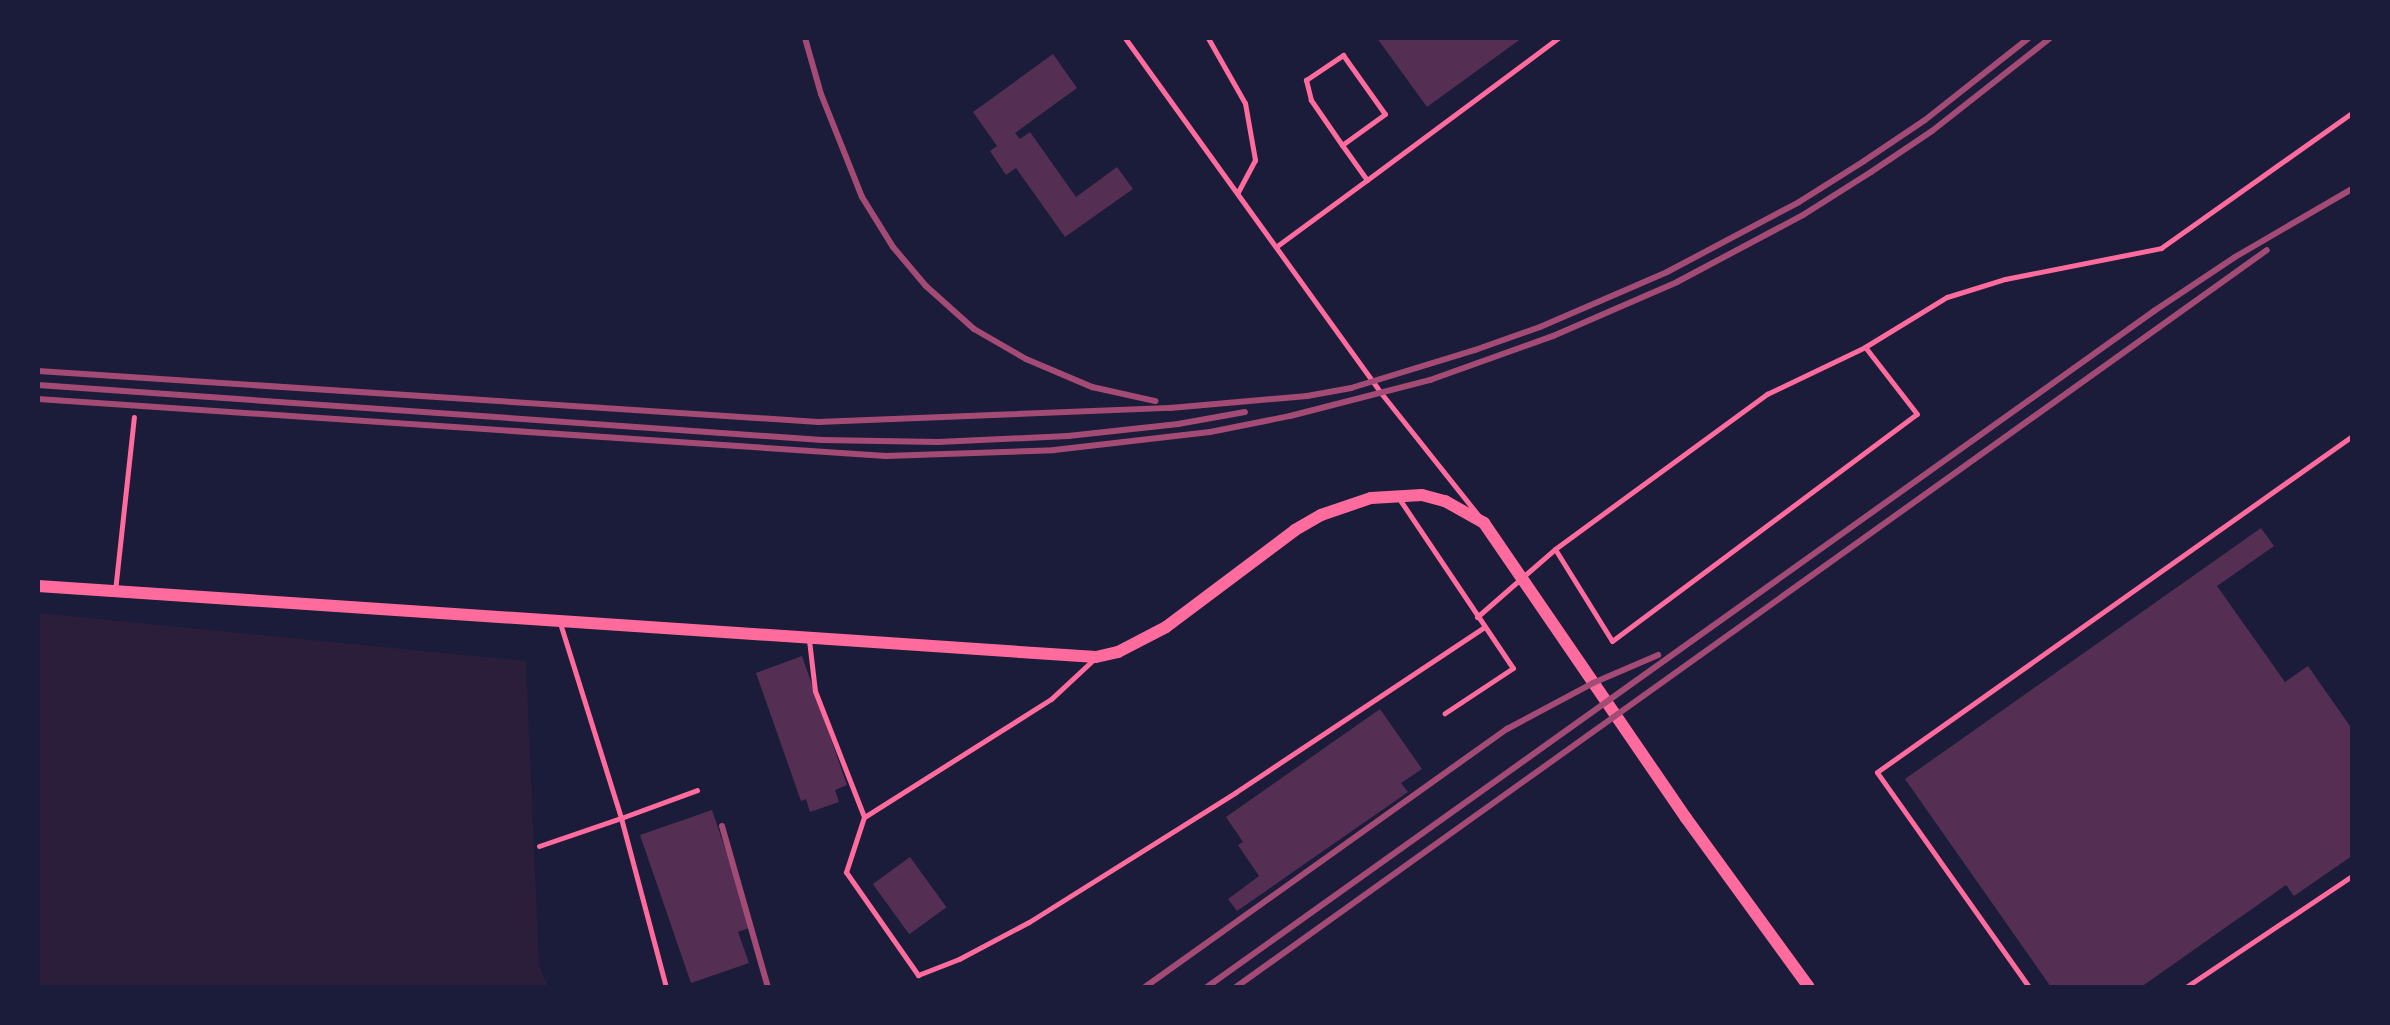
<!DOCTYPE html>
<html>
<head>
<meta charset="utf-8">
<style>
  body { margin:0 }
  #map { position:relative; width:2390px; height:1025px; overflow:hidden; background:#1b1b3a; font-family:"Fira Sans Condensed",sans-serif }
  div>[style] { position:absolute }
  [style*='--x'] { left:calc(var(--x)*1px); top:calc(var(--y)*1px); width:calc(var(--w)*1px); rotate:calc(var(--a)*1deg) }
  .green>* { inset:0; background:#2a1e3b }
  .building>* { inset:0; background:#542f53; transform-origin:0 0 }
  .service>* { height:5px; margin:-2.5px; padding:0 2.5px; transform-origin:2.5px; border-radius:2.5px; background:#ff6b9d }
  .tertiary>* { height:12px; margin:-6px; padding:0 6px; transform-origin:6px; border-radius:6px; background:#ff6b9d }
  .rail>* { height:6px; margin:-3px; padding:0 3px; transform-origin:3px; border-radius:3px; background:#a44b75 }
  span { translate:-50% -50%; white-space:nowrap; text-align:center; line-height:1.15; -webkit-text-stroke:6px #1b1b3a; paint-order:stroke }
  .frame { position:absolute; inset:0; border:40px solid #1b1b3a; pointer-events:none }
</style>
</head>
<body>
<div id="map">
  <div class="green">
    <i style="clip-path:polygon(38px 613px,526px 661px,539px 965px,548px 987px,38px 987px)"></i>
  </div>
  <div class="building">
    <i style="clip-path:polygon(1377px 38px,1522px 38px,1427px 107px)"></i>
    <i style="clip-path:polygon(1053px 54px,1077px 88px,1015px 133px,1020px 139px,1030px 132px,1076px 197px,1117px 167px,1133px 189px,1065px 237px,1016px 168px,1006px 175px,990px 151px,997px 146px,973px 112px)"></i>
    <i style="clip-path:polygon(2261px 528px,2274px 546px,2217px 586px,2285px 682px,2308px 666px,2352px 729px,2352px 856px,2294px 896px,2286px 885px,2141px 987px,2051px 987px,1905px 779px)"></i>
    <i style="clip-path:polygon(802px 656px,847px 785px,835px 790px,839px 802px,810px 812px,806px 799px,801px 801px,756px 673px)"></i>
    <i style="clip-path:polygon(1380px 709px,1422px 769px,1401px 783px,1408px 792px,1237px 911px,1228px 899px,1259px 876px,1238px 845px,1243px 842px,1226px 817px)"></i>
    <i style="clip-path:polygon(712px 810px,752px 927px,738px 932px,749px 963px,691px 983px,640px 835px)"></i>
    <i style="left:910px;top:857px;width:62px;height:46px;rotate:54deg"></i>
  </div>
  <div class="service">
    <i style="--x:1125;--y:38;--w:438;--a:54.2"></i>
    <i style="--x:1381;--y:393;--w:157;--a:51.5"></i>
    <i style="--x:1208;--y:38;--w:75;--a:60.4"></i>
    <i style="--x:1245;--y:103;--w:58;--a:80"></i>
    <i style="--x:1255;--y:160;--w:36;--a:118"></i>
    <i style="--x:1367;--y:180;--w:238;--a:-36.6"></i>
    <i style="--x:1277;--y:246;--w:112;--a:-36.3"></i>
    <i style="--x:1367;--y:180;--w:43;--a:-125.5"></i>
    <i style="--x:1342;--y:145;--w:55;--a:-124.6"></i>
    <i style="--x:1311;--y:100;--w:21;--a:-104"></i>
    <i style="--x:1306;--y:80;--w:45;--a:-34"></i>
    <i style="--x:1343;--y:55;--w:72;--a:54.6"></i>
    <i style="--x:1385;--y:114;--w:53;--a:144.2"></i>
    <i style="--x:1398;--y:497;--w:206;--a:56.1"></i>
    <i style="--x:1513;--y:668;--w:82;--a:146.5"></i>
    <i style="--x:1555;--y:549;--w:108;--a:58.2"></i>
    <i style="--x:1612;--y:641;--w:380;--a:-36.7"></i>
    <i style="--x:1917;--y:414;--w:85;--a:-127.8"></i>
    <i style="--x:115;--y:591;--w:175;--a:-83.8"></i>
    <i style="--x:1477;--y:617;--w:103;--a:-41.1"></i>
    <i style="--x:1555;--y:549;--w:263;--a:-36.2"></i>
    <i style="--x:1767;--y:394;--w:109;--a:-25.6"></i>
    <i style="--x:1865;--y:347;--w:96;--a:-31.4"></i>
    <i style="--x:1947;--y:297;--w:61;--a:-17.2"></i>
    <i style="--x:2005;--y:279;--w:159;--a:-11.2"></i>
    <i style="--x:2161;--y:248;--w:234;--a:-35.3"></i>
    <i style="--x:560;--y:623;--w:204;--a:72.6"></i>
    <i style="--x:621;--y:818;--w:81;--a:-20.2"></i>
    <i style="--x:809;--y:640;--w:51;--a:83.3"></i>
    <i style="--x:815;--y:691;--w:135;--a:68.7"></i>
    <i style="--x:1093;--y:660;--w:57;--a:137.1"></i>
    <i style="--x:1051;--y:699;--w:221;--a:147.7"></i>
    <i style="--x:864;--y:817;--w:58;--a:108.1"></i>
    <i style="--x:846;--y:872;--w:126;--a:55"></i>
    <i style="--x:918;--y:975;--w:44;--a:-21.3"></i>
    <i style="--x:959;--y:959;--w:79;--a:-27.9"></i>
    <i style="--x:1029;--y:922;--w:244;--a:-32.1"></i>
    <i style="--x:1236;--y:792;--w:298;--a:-33.6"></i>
    <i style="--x:539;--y:846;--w:87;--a:-18.9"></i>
    <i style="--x:621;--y:818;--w:175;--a:75.1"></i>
    <i style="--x:2029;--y:987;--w:263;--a:-125.3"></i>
    <i style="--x:1877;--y:772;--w:582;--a:-35.27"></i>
    <i style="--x:2186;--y:987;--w:200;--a:-33.8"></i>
  </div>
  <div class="tertiary">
    <i style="--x:38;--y:586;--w:1060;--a:3.84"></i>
    <i style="--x:1096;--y:657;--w:23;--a:-13"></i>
    <i style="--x:1118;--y:652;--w:54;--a:-27.5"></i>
    <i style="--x:1166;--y:627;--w:161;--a:-36.9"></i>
    <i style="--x:1295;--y:530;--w:30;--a:-30"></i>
    <i style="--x:1321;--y:515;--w:53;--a:-18.8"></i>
    <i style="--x:1371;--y:498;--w:51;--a:-3.4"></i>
    <i style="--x:1422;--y:495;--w:24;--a:15"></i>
    <i style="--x:1445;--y:501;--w:45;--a:29.4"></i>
    <i style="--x:1484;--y:523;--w:358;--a:55.6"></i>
    <i style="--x:1686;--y:818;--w:209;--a:54"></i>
  </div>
  <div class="rail">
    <i style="--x:805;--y:38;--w:58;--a:74.1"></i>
    <i style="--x:821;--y:94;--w:111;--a:68.3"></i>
    <i style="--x:862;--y:197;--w:59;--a:58.2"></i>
    <i style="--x:893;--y:247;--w:51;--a:49.8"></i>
    <i style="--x:926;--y:286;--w:64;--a:41.9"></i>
    <i style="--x:974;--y:329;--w:60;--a:30"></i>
    <i style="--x:1026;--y:359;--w:72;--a:23"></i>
    <i style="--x:1092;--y:387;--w:65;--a:12.5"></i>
    <i style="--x:38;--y:371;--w:782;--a:3.74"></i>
    <i style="--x:818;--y:422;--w:352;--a:-2.3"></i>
    <i style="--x:1170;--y:408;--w:138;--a:-5"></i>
    <i style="--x:1307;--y:396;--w:45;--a:-10.3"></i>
    <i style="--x:1351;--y:388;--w:130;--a:-17"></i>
    <i style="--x:1475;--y:350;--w:69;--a:-19.5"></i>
    <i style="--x:1540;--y:327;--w:138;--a:-23.4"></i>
    <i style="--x:1667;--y:272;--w:149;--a:-27.9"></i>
    <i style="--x:1799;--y:202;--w:77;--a:-32.2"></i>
    <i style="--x:1864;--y:161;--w:73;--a:-33.9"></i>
    <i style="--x:1925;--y:120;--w:132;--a:-38.3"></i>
    <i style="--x:38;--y:385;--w:786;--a:4.01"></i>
    <i style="--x:822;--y:440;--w:116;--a:1"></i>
    <i style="--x:938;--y:442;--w:130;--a:-2.6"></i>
    <i style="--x:1068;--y:436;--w:111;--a:-6.2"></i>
    <i style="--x:1178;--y:424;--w:68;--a:-10.2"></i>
    <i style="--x:38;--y:399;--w:850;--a:3.85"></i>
    <i style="--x:886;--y:456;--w:168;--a:-2"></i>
    <i style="--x:1054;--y:450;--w:157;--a:-6.6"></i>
    <i style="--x:1210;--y:432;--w:82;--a:-11.3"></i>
    <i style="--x:1290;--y:416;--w:145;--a:-14.4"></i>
    <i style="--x:1430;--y:380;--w:131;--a:-19.7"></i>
    <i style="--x:1553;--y:336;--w:135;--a:-23.5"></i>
    <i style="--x:1677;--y:282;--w:143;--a:-28"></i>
    <i style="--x:1803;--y:215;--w:80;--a:-32.3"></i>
    <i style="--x:1871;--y:172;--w:73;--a:-33.9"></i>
    <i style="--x:1932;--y:131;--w:150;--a:-38.2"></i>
    <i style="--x:722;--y:826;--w:167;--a:74.1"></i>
    <i style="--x:1145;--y:987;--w:445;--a:-35.5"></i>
    <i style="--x:1507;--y:729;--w:98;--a:-28.1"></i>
    <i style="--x:1593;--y:683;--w:71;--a:-23.3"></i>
    <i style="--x:1207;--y:987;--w:1164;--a:-35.52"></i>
    <i style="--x:2154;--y:311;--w:97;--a:-33.7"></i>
    <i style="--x:2235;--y:257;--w:135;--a:-30.2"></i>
    <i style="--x:1236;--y:987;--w:1267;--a:-35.56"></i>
  </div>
  <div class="frame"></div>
</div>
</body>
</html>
